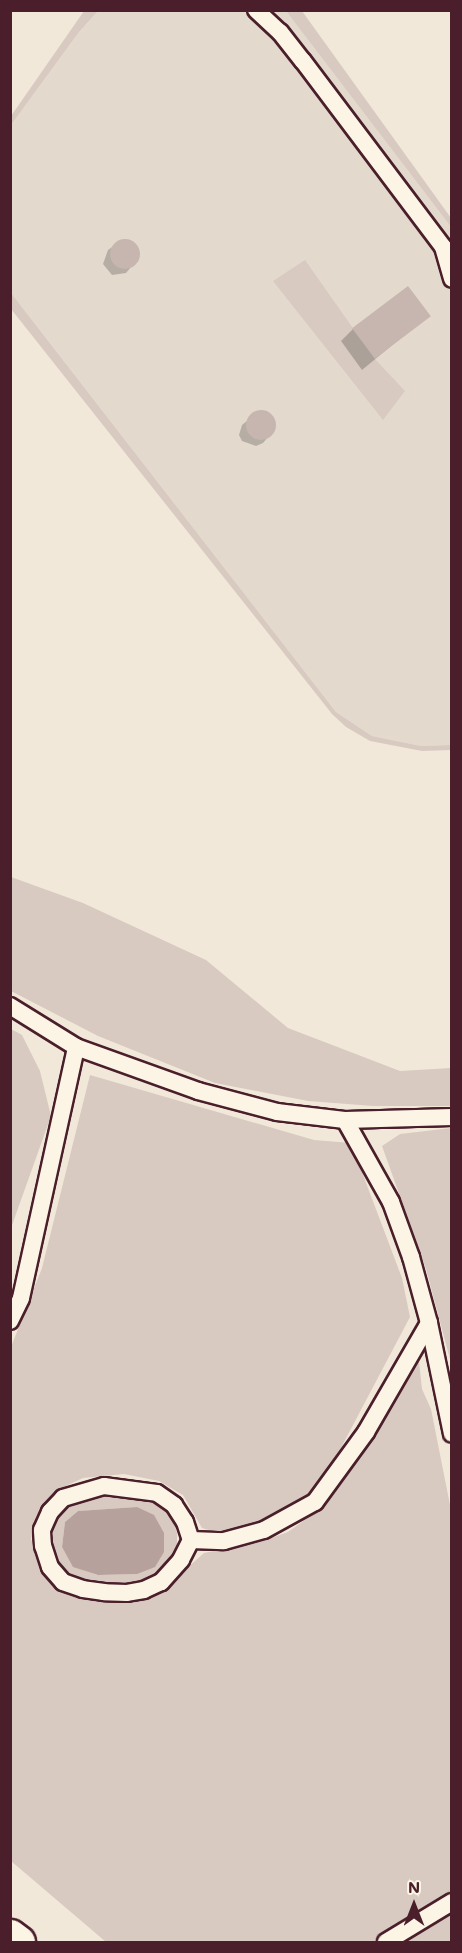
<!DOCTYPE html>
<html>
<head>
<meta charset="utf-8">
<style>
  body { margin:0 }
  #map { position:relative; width:462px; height:1953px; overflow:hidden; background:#f1e8da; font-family:Mali,sans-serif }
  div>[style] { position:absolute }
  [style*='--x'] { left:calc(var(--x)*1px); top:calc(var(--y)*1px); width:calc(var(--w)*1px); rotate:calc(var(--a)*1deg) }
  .built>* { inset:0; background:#e4d9cd }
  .green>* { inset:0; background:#d8cac0 }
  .water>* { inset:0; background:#b6a19c }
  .shadow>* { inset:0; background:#0003 }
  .building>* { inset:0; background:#c7b6af; transform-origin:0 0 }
  .round { border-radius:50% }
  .roads { filter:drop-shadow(2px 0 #4a1f2b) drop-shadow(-2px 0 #4a1f2b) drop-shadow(0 2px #4a1f2b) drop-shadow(0 -2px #4a1f2b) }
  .service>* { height:16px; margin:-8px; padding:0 8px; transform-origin:8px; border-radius:8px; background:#fcf5e5 }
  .motorway>* { height:33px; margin:-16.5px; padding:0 16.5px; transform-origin:16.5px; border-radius:16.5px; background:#fcf5e5 }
  span { translate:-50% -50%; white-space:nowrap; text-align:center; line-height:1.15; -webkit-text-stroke:6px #fcf5e5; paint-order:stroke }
  .frame { position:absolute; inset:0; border:12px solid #4a1f2b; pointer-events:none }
  .north { position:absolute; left:384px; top:1875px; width:60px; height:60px; -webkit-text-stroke:4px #fcf5e5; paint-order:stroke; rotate:0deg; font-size:16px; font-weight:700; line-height:24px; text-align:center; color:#4a1f2b }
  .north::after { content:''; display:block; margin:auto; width:21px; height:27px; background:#4a1f2b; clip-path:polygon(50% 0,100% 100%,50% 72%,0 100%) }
</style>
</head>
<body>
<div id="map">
  <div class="built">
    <i style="clip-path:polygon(98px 11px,286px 11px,451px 227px,451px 745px,421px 746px,372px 736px,336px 712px,11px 293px,11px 125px,79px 32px)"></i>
  </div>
  <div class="green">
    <i style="clip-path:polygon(84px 11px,98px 11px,79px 32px,11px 125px,11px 116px)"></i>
    <i style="clip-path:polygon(286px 11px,302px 11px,451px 218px,451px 227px)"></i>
    <i style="clip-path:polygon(305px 260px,374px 358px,405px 391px,383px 420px,273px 281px)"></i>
    <i style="clip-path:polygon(11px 293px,336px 712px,372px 736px,421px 746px,451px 745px,451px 750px,422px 751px,370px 741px,346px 727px,332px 714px,11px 309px)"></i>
    <i style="clip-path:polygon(11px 877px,83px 903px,206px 960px,288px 1028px,400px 1071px,451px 1068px,451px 1106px,373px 1106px,308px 1101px,215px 1083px,98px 1036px,11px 991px)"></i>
    <i style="clip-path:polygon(11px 1029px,22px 1035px,40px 1071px,51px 1116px,11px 1228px)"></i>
    <i style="clip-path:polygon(90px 1075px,314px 1140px,351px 1143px,402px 1278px,410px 1317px,334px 1461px,313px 1492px,283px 1516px,234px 1531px,215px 1532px,202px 1528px,183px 1495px,159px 1481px,124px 1474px,83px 1478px,57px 1490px,37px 1515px,31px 1539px,40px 1567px,50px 1579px,82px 1596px,109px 1601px,136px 1598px,168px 1585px,204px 1553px,263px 1541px,288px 1532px,312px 1515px,349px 1469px,418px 1352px,422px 1389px,431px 1409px,452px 1515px,451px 1942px,106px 1942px,11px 1861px,11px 1347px,42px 1268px)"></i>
    <i style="clip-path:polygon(451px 1128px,452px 1128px,451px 1363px,426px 1269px,382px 1146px,400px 1134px)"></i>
    <i style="clip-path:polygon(evenodd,123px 1493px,159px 1502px,172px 1515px,177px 1533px,177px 1554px,150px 1582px,103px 1589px,61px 1573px,50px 1546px,50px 1531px,62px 1507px,84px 1495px,123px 1493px,137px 1507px,137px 1574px,97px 1575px,73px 1566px,62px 1547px,65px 1522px,78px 1511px,137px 1507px)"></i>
  </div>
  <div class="water">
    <i style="clip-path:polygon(137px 1507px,154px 1515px,164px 1533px,164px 1552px,155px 1567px,137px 1574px,98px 1575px,73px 1567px,62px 1547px,65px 1522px,78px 1511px)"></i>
  </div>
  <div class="shadow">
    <i style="clip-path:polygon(122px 240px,136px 245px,138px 259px,126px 273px,112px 275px,103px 264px,108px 250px)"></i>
    <i style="clip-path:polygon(429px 315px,362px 370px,341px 341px,353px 329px)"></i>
    <i style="clip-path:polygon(259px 411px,266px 411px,272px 416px,274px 430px,263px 443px,256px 446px,242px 441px,239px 435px,242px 425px)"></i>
  </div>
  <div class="building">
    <i class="round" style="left:110px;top:239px;width:30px;height:30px"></i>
    <i style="left:408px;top:286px;width:38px;height:70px;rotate:53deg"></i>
    <i class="round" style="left:246px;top:410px;width:30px;height:30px"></i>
  </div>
  <div class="roads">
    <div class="service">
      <i style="--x:256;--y:10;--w:33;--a:43"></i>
      <i style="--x:280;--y:32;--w:37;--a:52"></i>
      <i style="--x:303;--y:61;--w:233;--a:53"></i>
      <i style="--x:443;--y:247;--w:33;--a:74"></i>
      <i style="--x:10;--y:1006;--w:78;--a:31.8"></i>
      <i style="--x:76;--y:1047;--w:130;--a:19.8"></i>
      <i style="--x:198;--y:1091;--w:82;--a:14.9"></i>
      <i style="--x:277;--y:1112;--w:68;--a:6.7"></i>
      <i style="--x:452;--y:1117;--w:107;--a:178.4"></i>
      <i style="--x:345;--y:1120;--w:94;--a:60.7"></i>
      <i style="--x:391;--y:1202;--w:59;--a:70"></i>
      <i style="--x:411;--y:1257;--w:68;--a:74.7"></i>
      <i style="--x:429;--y:1323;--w:113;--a:78.3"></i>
      <i style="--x:10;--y:1321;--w:25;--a:-64"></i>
      <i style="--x:21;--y:1298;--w:257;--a:-77.6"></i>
      <i style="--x:104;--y:1486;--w:53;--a:7.5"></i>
      <i style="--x:157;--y:1493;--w:21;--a:35"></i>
      <i style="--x:174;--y:1505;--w:20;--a:57"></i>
      <i style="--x:185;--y:1522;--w:19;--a:72"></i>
      <i style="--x:191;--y:1540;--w:22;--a:117"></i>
      <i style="--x:181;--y:1560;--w:30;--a:132"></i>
      <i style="--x:161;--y:1582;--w:19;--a:155"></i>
      <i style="--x:144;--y:1590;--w:17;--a:170"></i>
      <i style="--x:127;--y:1593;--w:23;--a:-178"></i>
      <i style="--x:104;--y:1592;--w:21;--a:-172"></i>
      <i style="--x:83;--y:1589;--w:21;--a:-161"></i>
      <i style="--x:63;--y:1582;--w:20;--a:-131"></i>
      <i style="--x:50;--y:1567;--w:22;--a:-108"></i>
      <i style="--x:43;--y:1546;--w:16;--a:-94"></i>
      <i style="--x:42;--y:1530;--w:20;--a:-66"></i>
      <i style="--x:50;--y:1512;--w:19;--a:-47"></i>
      <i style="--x:63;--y:1498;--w:43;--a:-16.3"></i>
      <i style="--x:191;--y:1540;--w:33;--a:2"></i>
      <i style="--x:224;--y:1541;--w:41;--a:-15.4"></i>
      <i style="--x:264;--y:1530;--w:58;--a:-28.8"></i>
      <i style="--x:315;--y:1502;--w:87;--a:-53.9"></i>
      <i style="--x:366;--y:1432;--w:126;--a:-60"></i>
      <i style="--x:386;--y:1942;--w:77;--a:-31.2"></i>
    </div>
    <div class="motorway">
      <i style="--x:10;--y:1936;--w:10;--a:37"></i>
    </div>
  </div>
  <div class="frame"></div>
  <div class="north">N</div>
</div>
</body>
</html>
